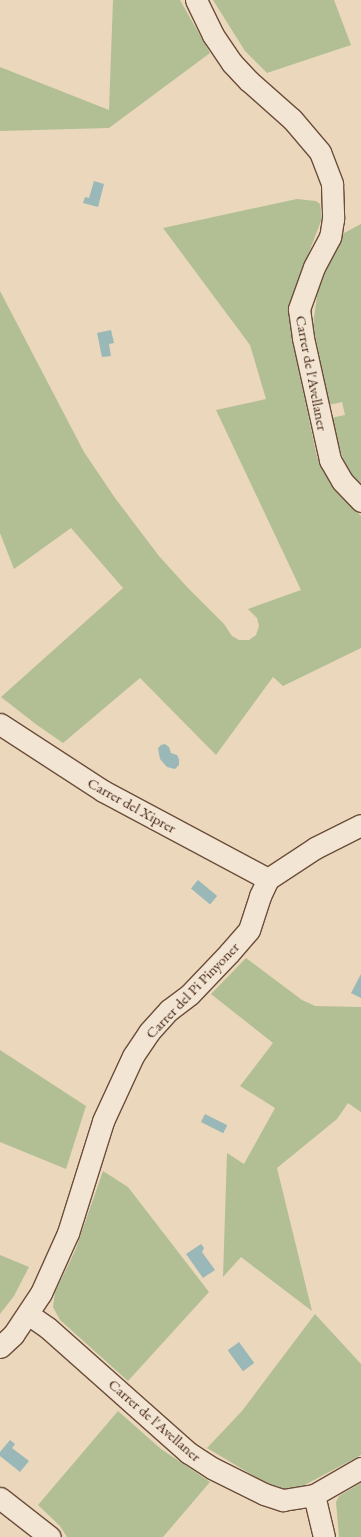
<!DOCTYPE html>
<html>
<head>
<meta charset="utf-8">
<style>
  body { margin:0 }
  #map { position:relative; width:361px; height:1537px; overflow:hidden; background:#ebd7bc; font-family:"EB Garamond",serif }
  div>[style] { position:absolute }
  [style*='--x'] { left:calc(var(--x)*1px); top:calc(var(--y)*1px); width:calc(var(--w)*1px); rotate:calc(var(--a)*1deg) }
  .green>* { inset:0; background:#b2bf94 }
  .water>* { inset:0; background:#99b8b7; transform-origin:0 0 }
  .roads { filter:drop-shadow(1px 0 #6b4d3a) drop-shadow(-1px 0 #6b4d3a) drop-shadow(0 1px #6b4d3a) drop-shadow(0 -1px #6b4d3a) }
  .street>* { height:21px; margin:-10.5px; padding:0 10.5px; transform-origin:10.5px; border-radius:10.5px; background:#f2e5d3 }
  span { translate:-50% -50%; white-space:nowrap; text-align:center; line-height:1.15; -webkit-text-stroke:4px #f2e5d3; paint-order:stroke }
  .street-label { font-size:15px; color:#401f0f }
</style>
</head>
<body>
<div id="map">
  <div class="green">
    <i style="clip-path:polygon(113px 0,180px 0,210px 53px,109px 128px,0 131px,0 67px,109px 110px)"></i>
    <i style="clip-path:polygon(213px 0,334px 0,351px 45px,267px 73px,245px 51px)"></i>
    <i style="clip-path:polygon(297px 199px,316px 201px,320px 204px,322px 218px,291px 300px,290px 319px,292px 339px,317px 457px,322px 468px,334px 487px,361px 516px,361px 648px,283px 686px,273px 677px,216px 755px,140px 678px,63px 743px,37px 725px,1px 697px,123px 588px,71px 528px,14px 569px,0 533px,0 291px,84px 452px,115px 498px,159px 556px,187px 587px,224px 624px,232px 636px,239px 640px,249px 640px,256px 635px,259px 626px,257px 618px,248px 609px,301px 590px,216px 410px,266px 399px,250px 345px,163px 228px)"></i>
    <i style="clip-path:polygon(361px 224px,361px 483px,352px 475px,344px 461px,335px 434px,331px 418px,345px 415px,342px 402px,329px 405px,313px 325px,318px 289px,342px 234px)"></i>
    <i style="clip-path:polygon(246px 958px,302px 1000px,315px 1006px,361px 1007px,361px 1112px,348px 1103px,337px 1119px,277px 1168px,312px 1311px,241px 1257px,223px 1277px,227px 1153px,244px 1164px,275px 1108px,240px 1086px,273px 1043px,211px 994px)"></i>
    <i style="clip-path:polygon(0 1050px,86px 1106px,66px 1169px,0 1142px)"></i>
    <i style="clip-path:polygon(103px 1171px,128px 1187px,209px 1292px,128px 1381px,60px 1320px,53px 1307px,55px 1292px,75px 1251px)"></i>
    <i style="clip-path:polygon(0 1255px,29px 1267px,14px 1296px,0 1314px)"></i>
    <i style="clip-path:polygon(315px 1314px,361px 1364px,361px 1455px,301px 1487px,286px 1490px,280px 1489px,259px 1479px,207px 1448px,242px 1411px)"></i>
    <i style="clip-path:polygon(118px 1411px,161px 1449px,210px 1482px,163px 1537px,67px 1537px,60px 1526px,38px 1505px)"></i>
    <i style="clip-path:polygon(361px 1483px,361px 1537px,339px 1537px,336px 1502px,339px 1496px)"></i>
  </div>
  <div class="water">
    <i style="clip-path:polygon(94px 181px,104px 184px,98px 207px,83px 203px,85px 197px,89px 198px)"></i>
    <i style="clip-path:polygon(111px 330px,114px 343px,109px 344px,111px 356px,102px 357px,97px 333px)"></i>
    <i style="clip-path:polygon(165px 744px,169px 747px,171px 753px,177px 755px,179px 759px,179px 765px,175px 769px,167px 767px,160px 759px,158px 748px,161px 745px)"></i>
    <i style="left:198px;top:880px;width:25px;height:11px;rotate:40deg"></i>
    <i style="clip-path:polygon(361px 974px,361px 998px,351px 993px)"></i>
    <i style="left:205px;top:1114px;width:25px;height:9px;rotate:27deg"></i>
    <i style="clip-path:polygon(201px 1244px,204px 1248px,202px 1252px,215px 1270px,203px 1278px,186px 1254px)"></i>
    <i style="left:239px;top:1342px;width:26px;height:14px;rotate:54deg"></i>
    <i style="clip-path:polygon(10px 1440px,15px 1444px,12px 1448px,29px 1461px,20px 1472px,0 1456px,0 1452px)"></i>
  </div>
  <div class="roads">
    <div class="street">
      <i style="--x:196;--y:0;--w:39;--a:64"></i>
      <i style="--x:213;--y:35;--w:34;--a:56"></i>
      <i style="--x:232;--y:63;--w:25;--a:47"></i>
      <i style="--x:249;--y:81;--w:57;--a:41.5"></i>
      <i style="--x:292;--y:119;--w:43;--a:49.7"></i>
      <i style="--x:320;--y:152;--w:34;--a:69"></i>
      <i style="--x:332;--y:184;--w:35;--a:88"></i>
      <i style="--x:333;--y:219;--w:18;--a:99"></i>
      <i style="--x:330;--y:237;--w:34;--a:118"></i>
      <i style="--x:314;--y:267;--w:45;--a:109.7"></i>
      <i style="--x:299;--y:309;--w:29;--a:82"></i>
      <i style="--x:303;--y:338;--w:125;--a:77.5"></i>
      <i style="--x:330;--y:460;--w:24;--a:60"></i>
      <i style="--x:342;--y:481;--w:28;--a:46"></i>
      <i style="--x:0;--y:724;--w:123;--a:33"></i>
      <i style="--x:103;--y:791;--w:187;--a:28.1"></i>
      <i style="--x:28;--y:1314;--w:24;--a:35"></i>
      <i style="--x:48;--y:1328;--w:188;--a:41.6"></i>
      <i style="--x:189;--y:1453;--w:27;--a:33"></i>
      <i style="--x:212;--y:1468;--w:58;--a:26.6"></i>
      <i style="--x:264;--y:1494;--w:20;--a:18"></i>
      <i style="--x:283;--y:1500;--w:31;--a:-9"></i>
      <i style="--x:314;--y:1495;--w:54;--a:-29.9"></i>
      <i style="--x:0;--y:1347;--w:18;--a:-43"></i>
      <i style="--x:13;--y:1335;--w:50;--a:-56.3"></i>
      <i style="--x:41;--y:1293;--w:66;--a:-65.8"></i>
      <i style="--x:68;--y:1233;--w:117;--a:-72.6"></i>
      <i style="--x:103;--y:1121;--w:72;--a:-65.2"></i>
      <i style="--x:133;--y:1056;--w:29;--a:-56"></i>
      <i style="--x:149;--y:1032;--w:30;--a:-48"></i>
      <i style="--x:169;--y:1010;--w:26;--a:-37"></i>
      <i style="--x:190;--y:994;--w:57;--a:-46.4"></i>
      <i style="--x:229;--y:953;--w:30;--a:-49"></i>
      <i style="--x:249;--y:930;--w:36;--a:-72"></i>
      <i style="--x:260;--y:896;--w:19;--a:-65"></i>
      <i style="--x:268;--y:879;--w:56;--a:-33.4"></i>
      <i style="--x:315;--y:848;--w:51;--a:-26.6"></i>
      <i style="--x:314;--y:1495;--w:43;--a:76.6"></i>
      <i style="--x:0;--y:1498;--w:63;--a:38"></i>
    </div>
  </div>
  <div class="street-label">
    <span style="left:312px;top:373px;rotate:79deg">Carrer de l'Avellaner</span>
    <span style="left:132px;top:805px;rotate:29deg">Carrer del Xiprer</span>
    <span style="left:192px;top:990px;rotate:-46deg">Carrer del Pi Pinyoner</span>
    <span style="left:155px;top:1420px;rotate:41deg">Carrer de l'Avellaner</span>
  </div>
</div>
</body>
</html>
